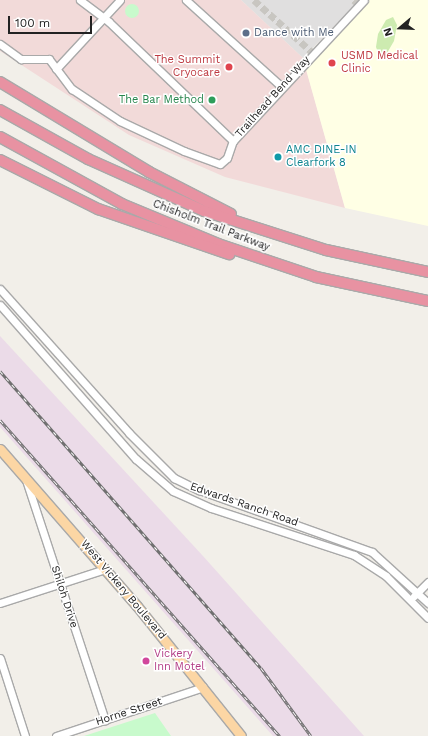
<!DOCTYPE html>
<html>
<head>
<meta charset="utf-8">
<style>
  body { margin:0 }
  #map { position:relative; width:428px; height:736px; overflow:hidden; background:#f2efe9; font-family:"Work Sans",sans-serif }
  div>[style] { position:absolute }
  [style*='--x'] { left:calc(var(--x)*1px); top:calc(var(--y)*1px); width:calc(var(--w)*1px); rotate:calc(var(--a)*1deg) }
  .residential>* { inset:0; background:#e0dfdf }
  .commercial>* { inset:0; background:#f2dad9 }
  .industrial>* { inset:0; background:#ebdbe8 }
  .education>* { inset:0; background:#ffffe5 }
  .grass>* { inset:0; background:#cdebb0 }
  .park>* { inset:0; background:#c8facc }
  .round { border-radius:50% }
  .minor-tunnel>* { height:7px; margin-top:-3.5px; transform-origin:0; background:repeating-linear-gradient(90deg,#c8c6c1 0 7px,transparent 0 10.5px) }
  .roads { filter:drop-shadow(1px 0 #a9a9a9) drop-shadow(-1px 0 #a9a9a9) drop-shadow(0 1px #a9a9a9) drop-shadow(0 -1px #a9a9a9) }
  .minor>* { height:7px; margin:-3.5px; padding:0 3.5px; transform-origin:3.5px; border-radius:3.5px; background:#fff }
  .major>* { height:9px; margin:-4.5px; padding:0 4.5px; transform-origin:4.5px; border-radius:4.5px; background:#fcd6a4 }
  .highway>* { height:10px; margin:-5px; padding:0 5px; transform-origin:5px; border-radius:5px; background:#e892a2 }
  .rail>* { height:3px; margin-top:-1.5px; transform-origin:0; background:repeating-linear-gradient(90deg,#fff 0 4.5px,#707070 0 9px); box-sizing:border-box; border-block:1px solid #707070 }
  .dots>* { width:11px; height:11px; translate:-50% -50%; box-sizing:border-box; border:2px solid #fff; border-radius:50% }
  span { translate:-50% -50%; white-space:nowrap; text-align:center; line-height:1.15; -webkit-text-stroke:3px #fff; paint-order:stroke }
  .service-label { font-size:11px; color:#4e5e75 }
  .left { translate:0 -50%; text-align:left }
  .health-label { font-size:11px; color:#be3a42 }
  .right { translate:-100% -50%; text-align:right }
  .street-label { font-size:11px; color:#222 }
  .leisure-label { font-size:11px; color:#27864d }
  .culture-label { font-size:11px; color:#0d838f }
  .hotel-label { font-size:11px; color:#b23c85 }
  .north { position:absolute; left:380px; top:8px; width:40px; height:40px; -webkit-text-stroke:3px #fff; paint-order:stroke; rotate:251deg; font-size:11px; font-weight:700; line-height:16px; text-align:center; color:#222 }
  .north::after { content:''; display:block; margin:auto; width:14px; height:18px; background:#222; clip-path:polygon(50% 0,100% 100%,50% 72%,0 100%) }
  .scale { position:absolute; left:8px; top:16px; width:84px; height:18px; box-sizing:border-box; border:2px solid #222; border-top:0; padding-left:5px; font-size:12px; line-height:14px; white-space:nowrap; color:#222; -webkit-text-stroke:3px #fff; paint-order:stroke }
</style>
</head>
<body>
<div id="map">
  <div class="residential">
    <i style="clip-path:polygon(241px 0,359px 0,303px 58px)"></i>
  </div>
  <div class="commercial">
    <i style="clip-path:polygon(0 0,241px 0,303px 58px,345px 208px,225px 177px,129px 135px,0 51px)"></i>
  </div>
  <div class="industrial">
    <i style="clip-path:polygon(0 336px,203px 556px,364px 736px,273px 736px,0 427px)"></i>
  </div>
  <div class="education">
    <i style="clip-path:polygon(369px 0,428px 0,428px 226px,345px 208px,305px 66px)"></i>
  </div>
  <div class="grass">
    <i style="clip-path:polygon(393px 17px,397px 25px,394px 41px,387px 53px,379px 55px,376px 47px,378px 34px,386px 20px)"></i>
  </div>
  <div class="park">
    <i class="round" style="left:125px;top:4px;width:14px;height:14px"></i>
    <i style="clip-path:polygon(155px 713px,171px 736px,84px 736px)"></i>
  </div>
  <div class="minor-tunnel">
    <i style="--x:254;--y:0;--w:79;--a:41.9"></i>
    <i style="--x:354;--y:0;--w:7;--a:45"></i>
  </div>
  <div class="roads">
    <div class="minor">
      <i style="--x:80;--y:0;--w:36;--a:37"></i>
      <i style="--x:109;--y:22;--w:172;--a:43.8"></i>
      <i style="--x:186;--y:0;--w:130;--a:42.2"></i>
      <i style="--x:0;--y:44;--w:26;--a:36"></i>
      <i style="--x:21;--y:59;--w:28;--a:0"></i>
      <i style="--x:49;--y:59;--w:38;--a:53"></i>
      <i style="--x:72;--y:89;--w:58;--a:33.7"></i>
      <i style="--x:120;--y:121;--w:71;--a:25.1"></i>
      <i style="--x:184;--y:151;--w:38;--a:20"></i>
      <i style="--x:220;--y:164;--w:9;--a:-41"></i>
      <i style="--x:227;--y:158;--w:18;--a:-71"></i>
      <i style="--x:233;--y:141;--w:192;--a:-47.1"></i>
      <i style="--x:56;--y:69;--w:94;--a:-47.2"></i>
      <i style="--x:0;--y:289;--w:193;--a:48.1"></i>
      <i style="--x:129;--y:433;--w:64;--a:45"></i>
      <i style="--x:174;--y:478;--w:28;--a:26"></i>
      <i style="--x:199;--y:490;--w:184;--a:19.7"></i>
      <i style="--x:372;--y:552;--w:76;--a:42.3"></i>
      <i style="--x:0;--y:305;--w:205;--a:48.6"></i>
      <i style="--x:136;--y:459;--w:49;--a:40.9"></i>
      <i style="--x:173;--y:491;--w:42;--a:24.1"></i>
      <i style="--x:211;--y:508;--w:151;--a:18.2"></i>
      <i style="--x:354;--y:555;--w:38;--a:33"></i>
      <i style="--x:386;--y:576;--w:59;--a:45"></i>
      <i style="--x:26;--y:480;--w:253;--a:71.8"></i>
      <i style="--x:414;--y:596;--w:20;--a:-45"></i>
      <i style="--x:0;--y:603;--w:110;--a:-17.9"></i>
      <i style="--x:0;--y:658;--w:82;--a:72.2"></i>
      <i style="--x:56;--y:736;--w:155;--a:-18.4"></i>
    </div>
    <div class="major">
      <i style="--x:0;--y:449;--w:208;--a:48.9"></i>
      <i style="--x:137;--y:606;--w:166;--a:51.3"></i>
    </div>
    <div class="highway">
      <i style="--x:0;--y:82;--w:174;--a:31.1"></i>
      <i style="--x:149;--y:172;--w:92;--a:27.1"></i>
      <i style="--x:0;--y:110;--w:101;--a:29.1"></i>
      <i style="--x:88;--y:159;--w:127;--a:24.1"></i>
      <i style="--x:204;--y:211;--w:128;--a:17.7"></i>
      <i style="--x:326;--y:250;--w:104;--a:12.2"></i>
      <i style="--x:0;--y:137;--w:139;--a:28.8"></i>
      <i style="--x:122;--y:204;--w:104;--a:22.6"></i>
      <i style="--x:218;--y:244;--w:103;--a:18.6"></i>
      <i style="--x:316;--y:277;--w:115;--a:12.1"></i>
      <i style="--x:0;--y:160;--w:110;--a:26.6"></i>
      <i style="--x:98;--y:209;--w:139;--a:19"></i>
    </div>
  </div>
  <div class="rail">
    <i style="--x:0;--y:371;--w:395;--a:48.7"></i>
    <i style="--x:261;--y:668;--w:84;--a:53.7"></i>
    <i style="--x:0;--y:420;--w:422;--a:48.5"></i>
  </div>
  <div class="dots">
    <i style="left:246px;top:33px;background:#5c6f8a"></i>
    <i style="left:332px;top:63px;background:#e0444e"></i>
    <i style="left:229px;top:67px;background:#e0444e"></i>
    <i style="left:212px;top:100px;background:#2e9e5b"></i>
    <i style="left:278px;top:157px;background:#0f9aa8"></i>
    <i style="left:146px;top:661px;background:#d1479c"></i>
  </div>
  <div class="service-label">
    <span class="left" style="left:254px;top:33px">Dance with Me</span>
  </div>
  <div class="health-label">
    <span class="left" style="left:341px;top:63px">USMD Medical<br>Clinic</span>
    <span class="right" style="left:220px;top:67px">The Summit<br>Cryocare</span>
  </div>
  <div class="street-label">
    <span style="left:273px;top:97px;rotate:-48deg">Trailhead Bend Way</span>
    <span style="left:211px;top:226px;rotate:21deg">Chisholm Trail Parkway</span>
    <span style="left:244px;top:505px;rotate:19deg">Edwards Ranch Road</span>
    <span style="left:123px;top:590px;rotate:50deg">West Vickery Boulevard</span>
    <span style="left:64px;top:597px;rotate:72deg">Shiloh Drive</span>
    <span style="left:129px;top:712px;rotate:-18deg">Horne Street</span>
  </div>
  <div class="leisure-label">
    <span class="right" style="left:204px;top:100px">The Bar Method</span>
  </div>
  <div class="culture-label">
    <span class="left" style="left:286px;top:157px">AMC DINE-IN<br>Clearfork 8</span>
  </div>
  <div class="hotel-label">
    <span class="left" style="left:154px;top:661px">Vickery<br>Inn Motel</span>
  </div>
  <div class="north">N</div>
  <div class="scale">100 m</div>
</div>
</body>
</html>
